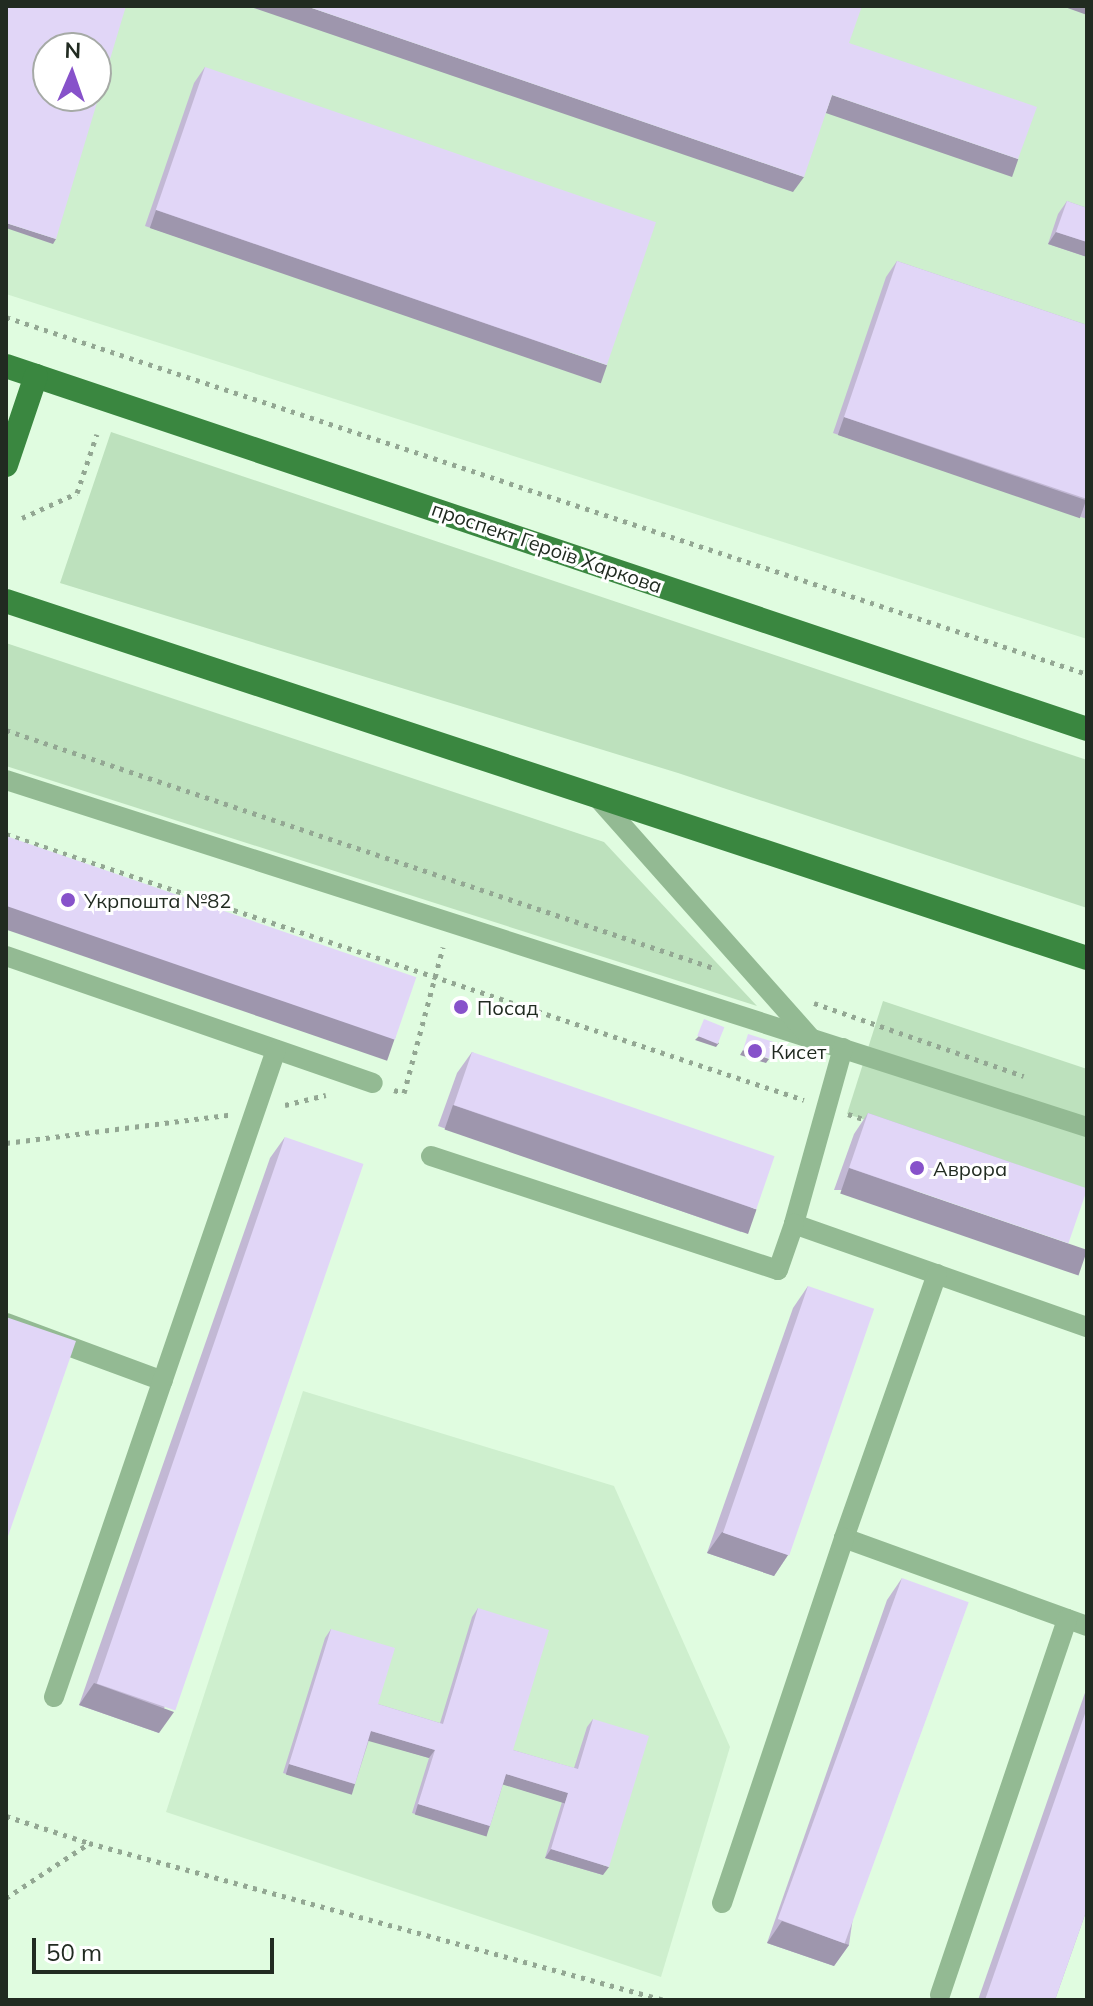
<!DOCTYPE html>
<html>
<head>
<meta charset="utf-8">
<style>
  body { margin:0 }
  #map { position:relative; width:1093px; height:2006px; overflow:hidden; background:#e0fce0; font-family:Mulish,sans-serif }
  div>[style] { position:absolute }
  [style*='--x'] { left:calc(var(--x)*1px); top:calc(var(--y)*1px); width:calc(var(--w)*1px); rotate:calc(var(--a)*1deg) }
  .built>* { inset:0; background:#ceefce }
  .green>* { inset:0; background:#bde1bd }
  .path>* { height:5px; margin-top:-2.5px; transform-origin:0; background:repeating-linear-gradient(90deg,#93a793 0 4px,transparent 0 10px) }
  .lane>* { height:20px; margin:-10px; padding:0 10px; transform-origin:10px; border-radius:10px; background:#93ba93 }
  .primary>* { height:24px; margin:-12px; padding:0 12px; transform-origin:12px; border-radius:12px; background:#3a8740 }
  .wall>* { inset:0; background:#c2b8d4 }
  .shaded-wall>* { inset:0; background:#9e96ad; transform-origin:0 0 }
  .building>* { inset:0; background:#e1d6f7; transform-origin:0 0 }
  .dots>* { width:22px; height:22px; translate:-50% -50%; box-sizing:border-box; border:4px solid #fff; border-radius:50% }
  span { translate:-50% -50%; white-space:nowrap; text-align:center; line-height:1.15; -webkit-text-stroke:6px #fff; paint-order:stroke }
  .street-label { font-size:20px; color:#212b21 }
  .poi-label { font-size:20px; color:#212b21 }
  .left { translate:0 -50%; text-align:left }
  .frame { position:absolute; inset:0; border:8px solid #212b21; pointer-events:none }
  .north { position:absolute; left:32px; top:32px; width:80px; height:80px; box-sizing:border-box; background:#fff; border:2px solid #a6aaa6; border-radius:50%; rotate:2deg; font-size:22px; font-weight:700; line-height:32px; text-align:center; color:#212b21 }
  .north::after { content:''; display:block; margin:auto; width:28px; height:36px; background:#8752ca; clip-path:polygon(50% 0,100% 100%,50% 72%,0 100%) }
  .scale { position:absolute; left:32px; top:1938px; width:242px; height:36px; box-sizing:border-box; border:4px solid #212b21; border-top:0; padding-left:10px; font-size:24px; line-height:28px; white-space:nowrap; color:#212b21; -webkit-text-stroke:6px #fff; paint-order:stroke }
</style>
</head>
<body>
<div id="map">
  <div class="built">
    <i style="clip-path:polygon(evenodd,6px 6px,1087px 6px,1087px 639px,6px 294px,6px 6px,48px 48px,96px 48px,96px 96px,48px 96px,48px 48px)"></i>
    <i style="clip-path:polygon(303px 1391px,614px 1486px,730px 1747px,661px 1977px,166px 1812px)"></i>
  </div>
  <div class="green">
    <i style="clip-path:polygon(111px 432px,1087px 760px,1087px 908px,678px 773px,60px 583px)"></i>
    <i style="clip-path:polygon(6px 643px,604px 842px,757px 1006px,6px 766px)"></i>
    <i style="clip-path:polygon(883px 1001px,1087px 1069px,1087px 1192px,847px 1114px)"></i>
  </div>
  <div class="path">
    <i style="--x:6;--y:317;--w:1138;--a:18.28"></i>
    <i style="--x:22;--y:518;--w:60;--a:-24.4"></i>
    <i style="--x:77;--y:493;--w:62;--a:-71.3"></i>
    <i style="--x:6;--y:730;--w:747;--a:18.58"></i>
    <i style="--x:6;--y:834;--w:841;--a:18.43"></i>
    <i style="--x:814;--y:1003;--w:222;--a:19.2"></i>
    <i style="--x:394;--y:1090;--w:10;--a:17"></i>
    <i style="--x:404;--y:1093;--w:151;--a:-75"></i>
    <i style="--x:285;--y:1105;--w:42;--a:-13.7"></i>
    <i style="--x:848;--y:1114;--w:22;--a:18"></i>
    <i style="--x:6;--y:1143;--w:225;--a:-7.2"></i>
    <i style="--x:6;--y:1816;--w:87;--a:18"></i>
    <i style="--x:89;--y:1843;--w:596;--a:15.27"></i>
    <i style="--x:6;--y:1898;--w:98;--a:-33.4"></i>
  </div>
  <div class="lane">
    <i style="--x:6;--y:780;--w:1135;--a:17.8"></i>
    <i style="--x:596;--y:796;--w:322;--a:48.4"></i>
    <i style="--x:6;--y:956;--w:388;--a:19.1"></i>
    <i style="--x:843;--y:1048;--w:183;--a:105.6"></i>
    <i style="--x:794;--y:1224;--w:311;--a:19.4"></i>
    <i style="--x:431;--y:1156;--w:365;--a:18.2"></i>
    <i style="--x:778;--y:1270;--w:49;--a:-70.8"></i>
    <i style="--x:937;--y:1274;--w:280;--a:109.4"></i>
    <i style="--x:844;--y:1538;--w:258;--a:19.9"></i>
    <i style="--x:6;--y:1323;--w:167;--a:20.3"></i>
    <i style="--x:54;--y:1697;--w:684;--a:-71.06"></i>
    <i style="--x:722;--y:1903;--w:385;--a:-71.5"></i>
    <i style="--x:940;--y:1995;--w:397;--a:-71.3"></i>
  </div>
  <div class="primary">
    <i style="--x:6;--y:366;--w:1140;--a:18.56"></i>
    <i style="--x:6;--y:465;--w:94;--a:-71.4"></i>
    <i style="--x:6;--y:601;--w:1138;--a:18.28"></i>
  </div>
  <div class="wall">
    <i style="clip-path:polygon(205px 67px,597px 379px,145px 226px,194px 83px)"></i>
    <i style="clip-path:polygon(1067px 201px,1087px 208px,1087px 257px,1048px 244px,1058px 214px)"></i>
    <i style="clip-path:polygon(897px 261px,1087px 325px,1087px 519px,833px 433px,886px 277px)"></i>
    <i style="clip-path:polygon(472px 1052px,756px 1210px,741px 1232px,438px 1126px,457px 1073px)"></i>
    <i style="clip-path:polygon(868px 1113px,1087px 1189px,834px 1190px,854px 1134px)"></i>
    <i style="clip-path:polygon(285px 1137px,159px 1733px,79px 1705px,270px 1158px)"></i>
    <i style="clip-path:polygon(808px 1286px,788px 1555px,774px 1576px,707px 1553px,793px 1308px)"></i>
    <i style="clip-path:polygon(902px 1578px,849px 1945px,834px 1966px,767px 1943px,887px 1600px)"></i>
    <i style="clip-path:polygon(478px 1608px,513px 1750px,574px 1768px,587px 1727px,593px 1719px,603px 1875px,545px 1858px,562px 1802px,503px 1784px,490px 1826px,484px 1835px,412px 1813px,429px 1758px,369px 1740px,355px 1784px,349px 1793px,283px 1773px,325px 1638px,331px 1629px,378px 1704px,440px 1723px,472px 1617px)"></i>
    <i style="clip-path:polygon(1087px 1687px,1087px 1909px,1055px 2000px,978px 2000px)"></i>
  </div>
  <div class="shaded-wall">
    <i style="clip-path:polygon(248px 6px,306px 6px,804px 177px,793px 192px)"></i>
    <i style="clip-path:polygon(1062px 6px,1087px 6px,1087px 15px)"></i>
    <i style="left:832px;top:95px;width:197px;height:19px;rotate:19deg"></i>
    <i style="left:156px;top:210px;width:477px;height:19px;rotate:19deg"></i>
    <i style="clip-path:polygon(6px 223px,56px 239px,53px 244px,6px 228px)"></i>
    <i style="clip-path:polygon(1056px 232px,1087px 242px,1087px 257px,1048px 244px)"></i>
    <i style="left:844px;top:417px;width:256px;height:19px;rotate:19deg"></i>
    <i style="left:6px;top:902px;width:412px;height:26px;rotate:19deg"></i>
    <i style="clip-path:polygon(699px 1036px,719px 1043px,716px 1047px,695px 1040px)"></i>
    <i style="clip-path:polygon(743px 1050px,769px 1059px,766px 1063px,740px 1055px)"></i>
    <i style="left:453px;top:1105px;width:321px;height:26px;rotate:19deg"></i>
    <i style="left:849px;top:1168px;width:252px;height:27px;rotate:19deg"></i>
    <i style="clip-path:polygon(722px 1532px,788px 1555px,774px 1576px,707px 1553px)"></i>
    <i style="clip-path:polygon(94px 1683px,174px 1712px,159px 1733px,79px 1705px)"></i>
    <i style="clip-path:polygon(371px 1731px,435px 1750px,429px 1758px,365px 1740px)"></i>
    <i style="left:289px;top:1764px;width:69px;height:11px;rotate:17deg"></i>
    <i style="left:506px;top:1774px;width:65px;height:11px;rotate:17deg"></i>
    <i style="left:418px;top:1804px;width:75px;height:11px;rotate:17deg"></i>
    <i style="clip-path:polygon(551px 1849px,609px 1867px,603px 1875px,545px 1858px)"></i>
    <i style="clip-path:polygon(782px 1921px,849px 1945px,834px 1966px,767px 1943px)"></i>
  </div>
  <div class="building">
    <i style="clip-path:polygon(evenodd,6px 6px,126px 6px,56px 239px,6px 223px,6px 6px,48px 48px,96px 48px,96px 96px,48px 96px,48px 48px)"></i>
    <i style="clip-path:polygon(306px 6px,862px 6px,849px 43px,1037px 107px,1018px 159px,832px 95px,804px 177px)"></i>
    <i style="left:205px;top:67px;width:477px;height:151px;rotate:19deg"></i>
    <i style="clip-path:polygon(1067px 201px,1087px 208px,1087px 242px,1056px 232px)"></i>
    <i style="clip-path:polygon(897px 261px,1087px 325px,1087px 499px,844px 417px)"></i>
    <i style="left:6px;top:836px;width:434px;height:66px;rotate:19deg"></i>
    <i style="left:704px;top:1019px;width:22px;height:18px;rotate:22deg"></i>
    <i style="left:748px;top:1034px;width:27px;height:17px;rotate:17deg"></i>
    <i style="left:472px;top:1052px;width:320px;height:56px;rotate:19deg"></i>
    <i style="left:868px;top:1113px;width:232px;height:58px;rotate:19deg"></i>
    <i style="left:285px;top:1137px;width:83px;height:578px;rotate:19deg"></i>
    <i style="left:808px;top:1286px;width:70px;height:261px;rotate:19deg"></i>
    <i style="clip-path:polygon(6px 1317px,76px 1341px,6px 1542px)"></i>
    <i style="left:902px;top:1578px;width:71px;height:363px;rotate:20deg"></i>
    <i style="clip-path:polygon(478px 1608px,549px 1630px,513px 1750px,578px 1769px,593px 1719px,649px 1736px,609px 1867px,551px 1849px,568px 1793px,506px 1774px,490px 1826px,418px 1804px,435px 1750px,371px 1731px,355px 1784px,289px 1764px,331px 1629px,395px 1648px,378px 1704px,443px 1724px)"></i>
    <i style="clip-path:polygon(1087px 1708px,1087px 1909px,1055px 2000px,985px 2000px)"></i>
  </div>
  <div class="dots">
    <i style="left:68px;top:900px;background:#8752ca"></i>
    <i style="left:461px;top:1007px;background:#8752ca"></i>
    <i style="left:755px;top:1051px;background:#8752ca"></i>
    <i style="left:917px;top:1168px;background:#8752ca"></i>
  </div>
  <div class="street-label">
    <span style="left:547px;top:547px;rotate:19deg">проспект Героїв Харкова</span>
  </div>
  <div class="poi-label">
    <span class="left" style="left:84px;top:900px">Укрпошта №82</span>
    <span class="left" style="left:477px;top:1007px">Посад</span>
    <span class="left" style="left:771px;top:1051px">Кисет</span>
    <span class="left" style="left:933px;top:1168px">Аврора</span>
  </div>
  <div class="frame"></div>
  <div class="north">N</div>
  <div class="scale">50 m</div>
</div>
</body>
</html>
